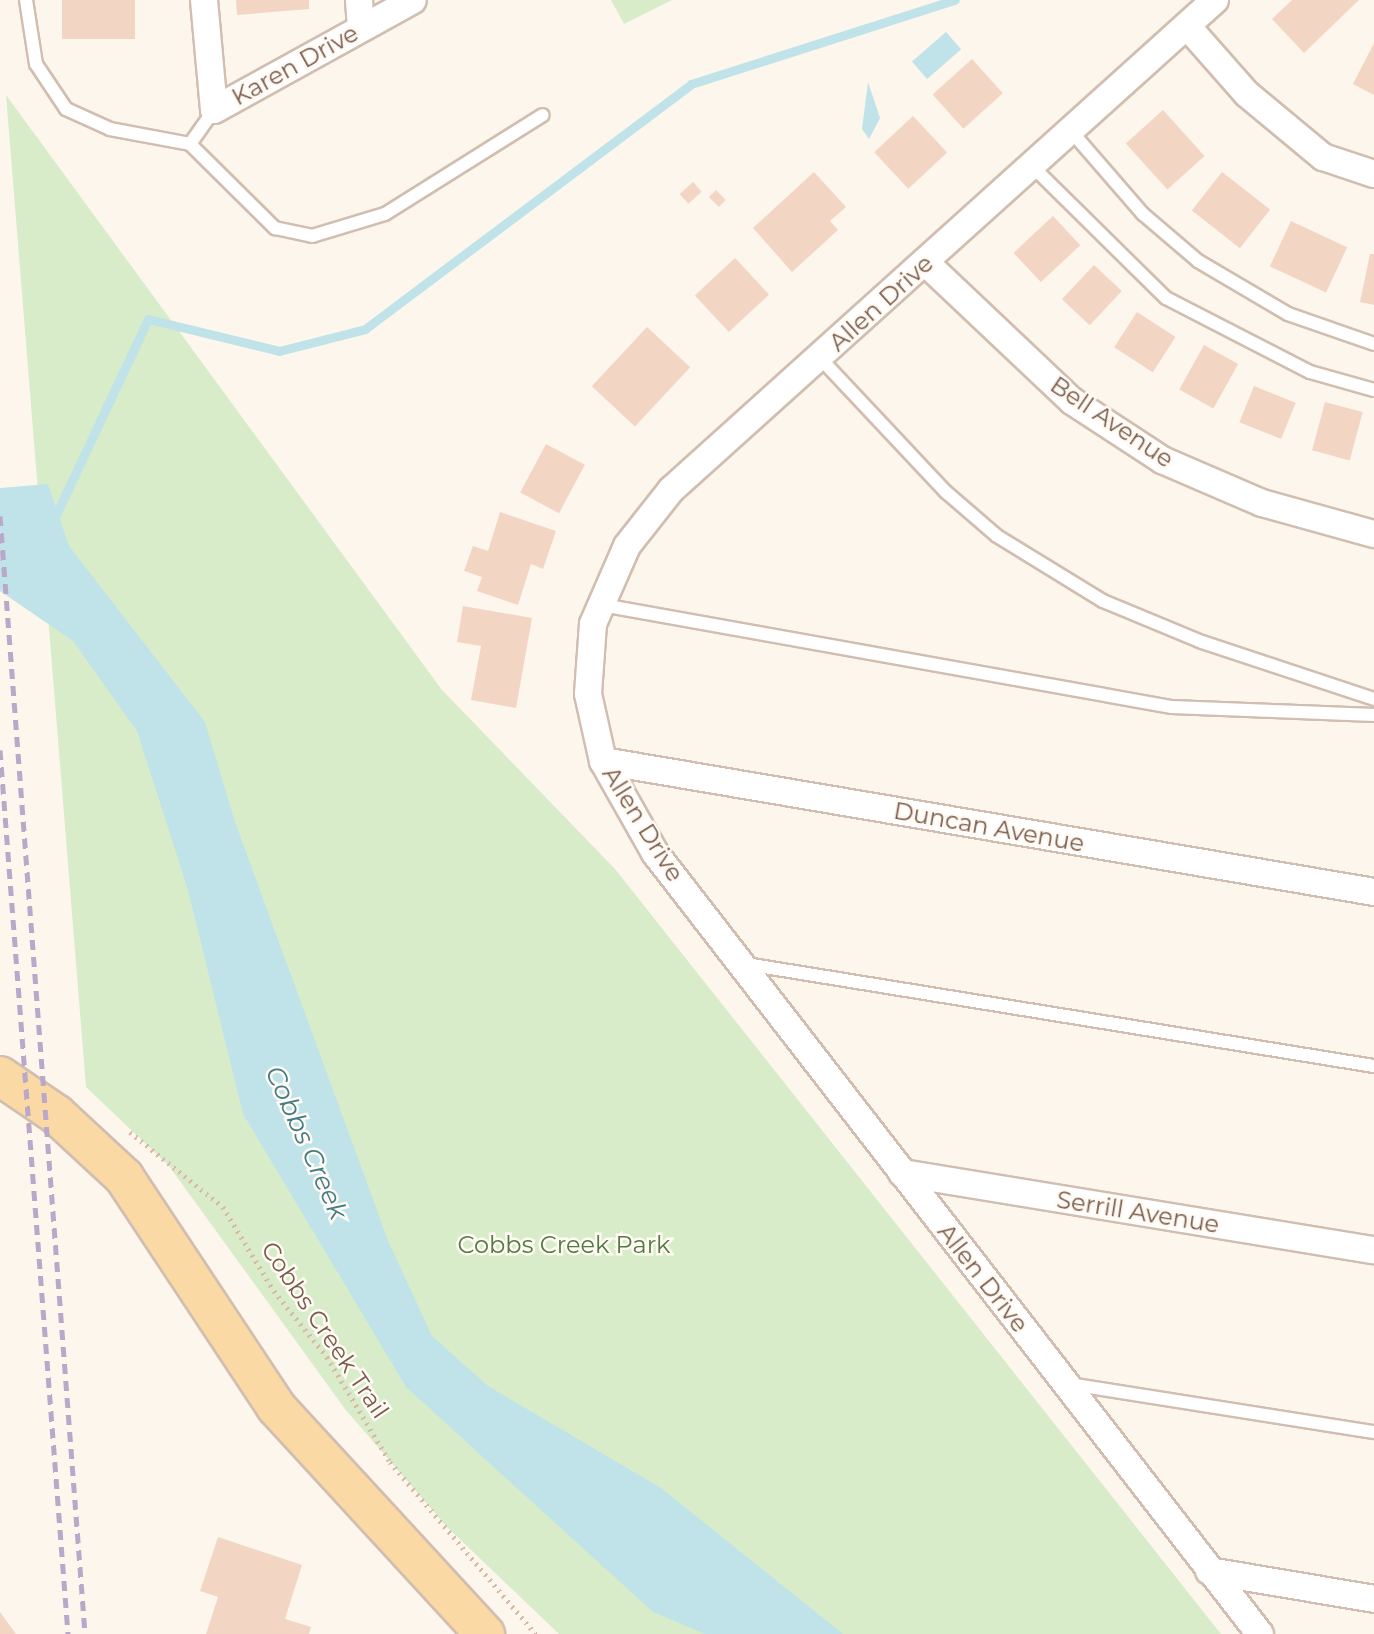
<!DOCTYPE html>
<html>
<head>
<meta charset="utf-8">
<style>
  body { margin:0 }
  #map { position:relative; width:1374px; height:1634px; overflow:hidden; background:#fdf6ec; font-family:Montserrat,sans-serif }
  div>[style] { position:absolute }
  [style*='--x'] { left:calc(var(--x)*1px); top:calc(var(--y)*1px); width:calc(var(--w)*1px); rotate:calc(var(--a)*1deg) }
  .green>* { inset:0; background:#d8ecc9 }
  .water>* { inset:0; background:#bfe3e8; transform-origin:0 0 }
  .stream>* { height:9px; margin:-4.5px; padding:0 4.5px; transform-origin:4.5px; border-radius:4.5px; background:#bfe3e8 }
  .building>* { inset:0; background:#f3d5c3; transform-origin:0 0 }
  .path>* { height:4.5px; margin-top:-2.25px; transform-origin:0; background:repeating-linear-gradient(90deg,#d9b8a5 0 2px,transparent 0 7px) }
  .roads { filter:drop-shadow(2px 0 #d1beb0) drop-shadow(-2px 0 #d1beb0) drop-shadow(0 2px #d1beb0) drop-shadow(0 -2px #d1beb0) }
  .service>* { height:12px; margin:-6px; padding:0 6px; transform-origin:6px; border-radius:6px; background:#fff }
  .minor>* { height:26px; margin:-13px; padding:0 13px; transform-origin:13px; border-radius:13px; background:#fff }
  .primary>* { height:38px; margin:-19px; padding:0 19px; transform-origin:19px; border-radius:19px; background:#fbd9a5 }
  .rail>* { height:5px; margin-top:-2.5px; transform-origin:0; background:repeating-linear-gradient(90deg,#b9a8c9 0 10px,transparent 0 17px) }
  span { translate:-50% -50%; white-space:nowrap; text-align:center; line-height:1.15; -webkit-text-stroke:5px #fffaf3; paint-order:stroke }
  .street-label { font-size:24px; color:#7a5c4d }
  .park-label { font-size:24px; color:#537a41 }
  .water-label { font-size:26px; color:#437c86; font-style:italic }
</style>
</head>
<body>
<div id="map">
  <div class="green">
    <i style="clip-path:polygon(611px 0,672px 0,624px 24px)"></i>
    <i style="clip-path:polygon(6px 95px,442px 690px,615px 869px,1221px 1634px,559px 1634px,447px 1527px,345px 1409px,169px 1166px,86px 1087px)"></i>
  </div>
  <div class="water">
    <i style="left:946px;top:32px;width:23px;height:45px;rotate:49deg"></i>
    <i style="clip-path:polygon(868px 82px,880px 118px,869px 139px,862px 129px)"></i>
    <i style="clip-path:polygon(48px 484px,69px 546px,205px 722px,235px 822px,389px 1243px,432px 1336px,488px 1386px,661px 1488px,843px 1634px,705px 1634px,653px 1612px,406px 1387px,243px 1114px,188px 890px,137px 731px,73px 641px,0 591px,0 488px)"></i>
  </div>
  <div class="stream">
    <i style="--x:53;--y:521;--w:223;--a:-64.8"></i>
    <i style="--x:148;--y:319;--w:135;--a:13.7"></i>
    <i style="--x:279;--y:351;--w:89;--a:-14.3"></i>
    <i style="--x:365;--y:329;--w:408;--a:-36.9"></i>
    <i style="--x:691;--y:84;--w:277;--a:-17.7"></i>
  </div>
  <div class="building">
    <i style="left:62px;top:0;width:73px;height:39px"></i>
    <i style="clip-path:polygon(236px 0,309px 0,309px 9px,237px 15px)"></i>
    <i style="clip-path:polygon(1292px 0,1359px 0,1304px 53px,1272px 19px)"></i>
    <i style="clip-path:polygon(1374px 43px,1374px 95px,1353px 84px)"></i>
    <i style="left:972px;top:59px;width:46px;height:53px;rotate:48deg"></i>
    <i style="left:1163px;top:110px;width:62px;height:50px;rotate:48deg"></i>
    <i style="left:913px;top:116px;width:50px;height:53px;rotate:47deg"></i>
    <i style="clip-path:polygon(814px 172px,846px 207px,830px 221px,838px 230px,792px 272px,753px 228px)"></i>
    <i style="left:1222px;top:172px;width:61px;height:49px;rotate:38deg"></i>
    <i style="left:693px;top:182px;width:13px;height:18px;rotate:48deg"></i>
    <i style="left:716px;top:190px;width:14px;height:10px;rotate:45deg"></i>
    <i style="left:1053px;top:216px;width:40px;height:54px;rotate:47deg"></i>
    <i style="left:1291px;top:221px;width:62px;height:50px;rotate:25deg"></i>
    <i style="clip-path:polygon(1370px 254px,1374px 254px,1374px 305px,1360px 302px)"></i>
    <i style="left:735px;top:258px;width:50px;height:55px;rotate:47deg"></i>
    <i style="left:1094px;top:265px;width:38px;height:47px;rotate:43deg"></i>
    <i style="left:1137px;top:312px;width:46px;height:42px;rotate:33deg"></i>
    <i style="left:647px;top:327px;width:59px;height:81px;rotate:43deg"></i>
    <i style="left:1204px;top:345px;width:39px;height:51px;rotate:29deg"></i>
    <i style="left:1254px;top:386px;width:45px;height:39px;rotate:22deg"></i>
    <i style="left:1325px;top:402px;width:39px;height:50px;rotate:15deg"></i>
    <i style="left:546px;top:444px;width:44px;height:55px;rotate:28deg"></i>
    <i style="clip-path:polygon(500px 512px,556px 531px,543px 569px,531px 564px,518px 605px,477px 591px,482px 577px,464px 571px,473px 546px,488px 551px)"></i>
    <i style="clip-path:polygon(463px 606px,532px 618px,516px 708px,471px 700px,481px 646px,457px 642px)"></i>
    <i style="clip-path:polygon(218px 1537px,302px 1565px,285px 1619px,311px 1627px,309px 1634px,206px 1634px,218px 1597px,200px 1591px)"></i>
    <i style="clip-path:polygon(0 1612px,16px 1634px,0 1634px)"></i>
  </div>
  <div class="path">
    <i style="--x:130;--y:1132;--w:119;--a:38.9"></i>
    <i style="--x:223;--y:1207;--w:98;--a:58.7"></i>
    <i style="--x:274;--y:1291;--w:85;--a:51.2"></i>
    <i style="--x:327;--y:1357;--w:122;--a:59"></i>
    <i style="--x:390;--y:1462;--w:226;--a:49.7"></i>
  </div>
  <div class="roads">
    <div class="service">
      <i style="--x:26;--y:0;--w:65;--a:81.1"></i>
      <i style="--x:36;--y:64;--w:54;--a:56.3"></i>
      <i style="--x:66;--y:109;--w:48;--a:24.4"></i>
      <i style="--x:110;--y:129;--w:81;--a:10.6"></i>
      <i style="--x:190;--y:144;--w:120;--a:44.7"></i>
      <i style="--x:275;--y:228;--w:38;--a:12"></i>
      <i style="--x:312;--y:236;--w:76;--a:-16.8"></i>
      <i style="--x:385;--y:214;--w:186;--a:-32.1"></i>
      <i style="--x:1071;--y:131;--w:110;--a:49.1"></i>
      <i style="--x:1143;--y:214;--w:72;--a:40.5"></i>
      <i style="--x:1198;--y:261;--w:104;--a:30.5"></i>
      <i style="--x:1288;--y:314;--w:91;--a:19.2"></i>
      <i style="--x:190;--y:144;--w:42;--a:-54.8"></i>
      <i style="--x:1032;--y:166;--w:188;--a:44.6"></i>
      <i style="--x:1166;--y:298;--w:162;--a:27.2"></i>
      <i style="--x:1310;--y:372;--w:66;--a:15.7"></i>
      <i style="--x:820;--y:358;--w:184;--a:46.8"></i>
      <i style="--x:946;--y:492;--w:67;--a:40.8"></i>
      <i style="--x:997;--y:536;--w:124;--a:31.5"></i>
      <i style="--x:1103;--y:601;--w:107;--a:22.5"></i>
      <i style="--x:1202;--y:642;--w:181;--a:18.3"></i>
      <i style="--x:602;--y:605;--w:579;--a:10.15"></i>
      <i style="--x:1172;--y:707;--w:202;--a:2.3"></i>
      <i style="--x:746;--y:964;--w:636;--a:9.23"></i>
      <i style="--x:1070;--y:1384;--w:308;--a:9"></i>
    </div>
    <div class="minor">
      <i style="--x:204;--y:0;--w:110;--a:84.8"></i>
      <i style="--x:214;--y:110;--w:227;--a:-28.9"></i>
      <i style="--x:359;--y:0;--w:28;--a:86"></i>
      <i style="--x:1215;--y:0;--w:732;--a:137.99"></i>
      <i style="--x:671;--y:490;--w:71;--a:128.2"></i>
      <i style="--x:627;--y:546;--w:85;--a:113.6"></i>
      <i style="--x:593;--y:624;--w:70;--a:94.1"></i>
      <i style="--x:588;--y:694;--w:69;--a:77.4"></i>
      <i style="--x:603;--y:761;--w:106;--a:60.5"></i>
      <i style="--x:655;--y:853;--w:988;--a:52.24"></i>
      <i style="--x:1187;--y:26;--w:91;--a:48.6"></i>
      <i style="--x:1247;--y:94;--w:99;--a:39.7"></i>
      <i style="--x:1323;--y:157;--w:54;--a:18.4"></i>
      <i style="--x:926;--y:263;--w:201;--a:43.4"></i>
      <i style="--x:1072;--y:401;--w:108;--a:33.2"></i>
      <i style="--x:1162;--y:460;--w:109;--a:23.3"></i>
      <i style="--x:1262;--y:503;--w:116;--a:15.5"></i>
      <i style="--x:603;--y:761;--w:782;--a:9.64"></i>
      <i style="--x:902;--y:1173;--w:478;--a:9.3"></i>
      <i style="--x:1209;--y:1571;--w:167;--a:9.6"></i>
    </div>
    <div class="primary">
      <i style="--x:0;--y:1076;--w:68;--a:34.2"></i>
      <i style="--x:56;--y:1114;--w:93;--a:42.8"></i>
      <i style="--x:124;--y:1177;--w:276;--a:56.5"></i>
      <i style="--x:276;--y:1407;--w:309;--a:47.4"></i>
    </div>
  </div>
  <div class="rail">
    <i style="--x:0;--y:516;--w:1121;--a:85.65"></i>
    <i style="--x:0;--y:750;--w:887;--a:85.6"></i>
  </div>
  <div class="street-label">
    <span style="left:295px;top:65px;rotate:-29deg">Karen Drive</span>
    <span style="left:881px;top:303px;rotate:-42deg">Allen Drive</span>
    <span style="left:1112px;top:422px;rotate:34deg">Bell Avenue</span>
    <span style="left:643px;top:824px;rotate:58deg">Allen Drive</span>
    <span style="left:989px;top:827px;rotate:10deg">Duncan Avenue</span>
    <span style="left:1138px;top:1212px;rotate:9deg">Serrill Avenue</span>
    <span style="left:983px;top:1278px;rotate:52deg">Allen Drive</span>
    <span style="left:325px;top:1330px;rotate:56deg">Cobbs Creek Trail</span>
  </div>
  <div class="park-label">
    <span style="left:564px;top:1245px">Cobbs Creek Park</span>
  </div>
  <div class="water-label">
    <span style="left:306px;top:1143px;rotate:66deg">Cobbs Creek</span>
  </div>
</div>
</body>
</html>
